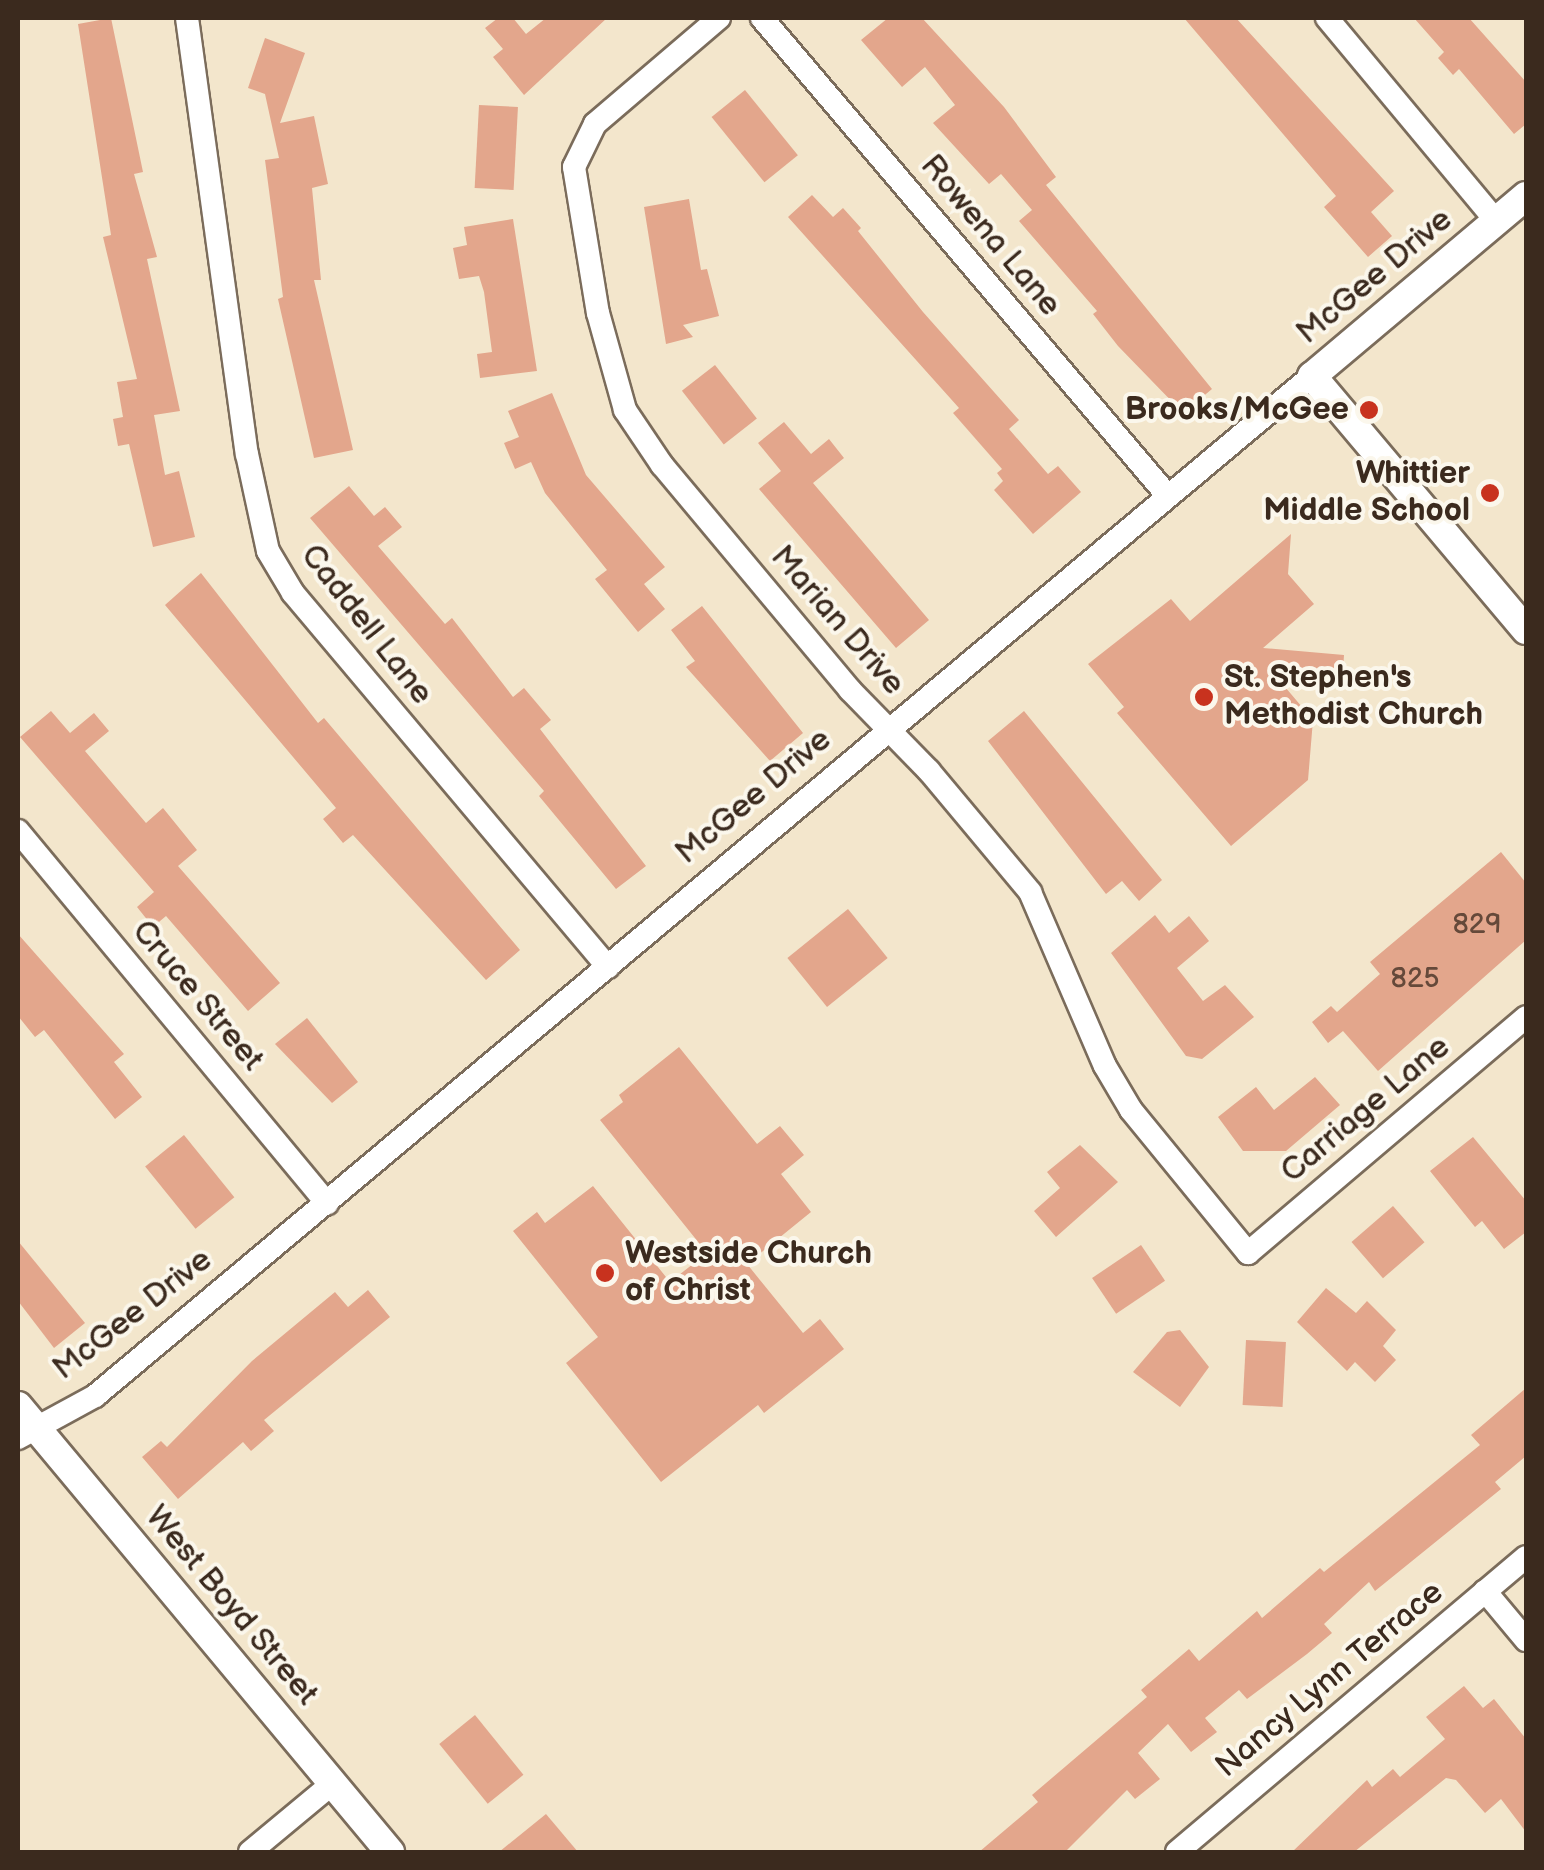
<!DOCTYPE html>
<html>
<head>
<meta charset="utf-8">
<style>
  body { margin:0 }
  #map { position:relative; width:1544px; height:1870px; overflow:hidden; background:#f3e6cc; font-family:"Balsamiq Sans",sans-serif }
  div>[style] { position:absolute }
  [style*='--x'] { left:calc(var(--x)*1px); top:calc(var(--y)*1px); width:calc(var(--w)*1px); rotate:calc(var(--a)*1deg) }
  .building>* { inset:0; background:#e3a68c; transform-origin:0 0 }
  .roads { filter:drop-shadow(2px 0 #7b6c5b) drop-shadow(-2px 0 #7b6c5b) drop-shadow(0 2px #7b6c5b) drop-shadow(0 -2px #7b6c5b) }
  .minor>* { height:22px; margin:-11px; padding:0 11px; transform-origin:11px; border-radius:11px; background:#fff }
  .tertiary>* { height:28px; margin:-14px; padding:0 14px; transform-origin:14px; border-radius:14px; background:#fff }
  .dots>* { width:28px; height:28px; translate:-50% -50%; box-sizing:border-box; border:5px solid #fbf7ec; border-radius:50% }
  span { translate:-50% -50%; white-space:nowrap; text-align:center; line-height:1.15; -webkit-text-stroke:8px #fbf7ec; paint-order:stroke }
  .number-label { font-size:28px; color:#65493a }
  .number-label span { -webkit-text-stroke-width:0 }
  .street-label { font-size:32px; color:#3b2a1e }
  .poi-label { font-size:32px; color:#3b2a1e; font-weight:700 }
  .right { translate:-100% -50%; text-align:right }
  .left { translate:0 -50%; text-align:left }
  .frame { position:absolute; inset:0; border:20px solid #3b2a1e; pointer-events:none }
</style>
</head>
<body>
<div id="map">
  <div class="building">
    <i style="clip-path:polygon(111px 18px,143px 172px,134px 174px,157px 257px,147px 259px,180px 411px,154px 415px,165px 475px,179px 471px,195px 537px,153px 547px,129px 444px,118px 446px,113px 419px,123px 417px,117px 382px,137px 379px,103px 237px,111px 235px,78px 24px)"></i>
    <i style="clip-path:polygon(498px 18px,513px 18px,526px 34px,546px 18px,607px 18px,524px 95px,493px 57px,503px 49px,485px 28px)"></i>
    <i style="clip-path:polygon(888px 18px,922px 18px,1004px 107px,1056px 177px,1046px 185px,1212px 389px,1183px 413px,1118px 346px,1093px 314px,1097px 311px,1019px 221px,1032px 210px,1001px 174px,989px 184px,933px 123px,955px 105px,925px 67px,902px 87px,861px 40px)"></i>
    <i style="clip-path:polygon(1184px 18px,1236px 18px,1394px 191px,1371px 212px,1392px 236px,1368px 257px,1324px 207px,1336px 196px)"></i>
    <i style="clip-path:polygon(1414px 18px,1469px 18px,1526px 82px,1526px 124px,1514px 134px,1459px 69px,1453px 75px,1438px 58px,1444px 52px)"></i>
    <i style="clip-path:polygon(265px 38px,305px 53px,280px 123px,314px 116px,328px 184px,312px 188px,321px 280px,314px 280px,353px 450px,314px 458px,278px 299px,283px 297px,265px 160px,279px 158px,265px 94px,248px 88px)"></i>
    <i style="left:745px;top:90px;width:84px;height:43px;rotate:51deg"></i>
    <i style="left:479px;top:105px;width:39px;height:83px;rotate:3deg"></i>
    <i style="clip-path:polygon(812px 195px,833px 217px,843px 208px,861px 228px,858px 231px,923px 312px,1019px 420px,1009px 429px,1048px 474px,1058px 466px,1081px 492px,1033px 534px,994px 490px,1003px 481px,997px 473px,1002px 469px,953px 413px,959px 408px,788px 217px)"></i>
    <i style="clip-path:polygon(689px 199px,701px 270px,707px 269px,719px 316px,683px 325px,693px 337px,666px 344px,644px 207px)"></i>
    <i style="clip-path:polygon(513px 219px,537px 371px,480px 378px,477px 354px,492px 352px,484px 292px,479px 276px,459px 279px,453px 248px,467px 245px,464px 227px)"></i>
    <i style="left:715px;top:365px;width:68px;height:42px;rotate:52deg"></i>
    <i style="clip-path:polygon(552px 393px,586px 475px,665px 567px,644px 584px,665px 609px,638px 632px,595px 579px,607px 570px,545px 493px,531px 462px,515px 469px,504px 443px,519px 437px,508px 411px)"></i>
    <i style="clip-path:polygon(784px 422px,811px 454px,829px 439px,844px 458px,813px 483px,929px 620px,896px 648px,759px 489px,781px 471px,758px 443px)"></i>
    <i style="clip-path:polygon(349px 486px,374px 516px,385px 507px,402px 527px,378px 546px,445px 624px,452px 618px,513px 697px,524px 688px,551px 720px,540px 729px,646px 866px,616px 889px,539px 796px,544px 791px,310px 518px)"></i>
    <i style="clip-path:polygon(1291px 534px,1288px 574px,1314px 604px,1263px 648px,1344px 655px,1342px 686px,1280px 681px,1313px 720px,1308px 780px,1231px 846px,1117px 713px,1124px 707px,1088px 664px,1171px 599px,1190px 621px)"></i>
    <i style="clip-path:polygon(201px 573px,318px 723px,324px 718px,520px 950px,486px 980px,353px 835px,343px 843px,323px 819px,336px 808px,165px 605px)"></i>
    <i style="clip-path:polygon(702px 606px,803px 733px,770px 761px,686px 667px,695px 661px,671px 630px)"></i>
    <i style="clip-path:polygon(51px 711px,70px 733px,94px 713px,109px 731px,85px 751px,146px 823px,163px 808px,197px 850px,178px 866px,280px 983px,248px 1011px,166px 916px,153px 927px,137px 907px,154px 892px,20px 737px)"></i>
    <i style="clip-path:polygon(1024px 711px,1162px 880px,1139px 901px,1122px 881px,1106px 894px,988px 741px)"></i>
    <i style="clip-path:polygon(1501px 852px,1526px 883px,1526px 940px,1378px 1071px,1343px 1031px,1328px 1043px,1312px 1022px,1331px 1006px,1337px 1012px,1380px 974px,1370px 962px)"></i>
    <i style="left:848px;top:909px;width:63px;height:78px;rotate:51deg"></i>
    <i style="clip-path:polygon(1155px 915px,1169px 933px,1189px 916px,1209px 941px,1177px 968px,1203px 1001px,1225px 985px,1254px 1017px,1202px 1059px,1186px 1056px,1111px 953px)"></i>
    <i style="clip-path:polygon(18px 934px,124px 1054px,114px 1062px,142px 1097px,115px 1119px,44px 1030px,35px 1037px,18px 1016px)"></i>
    <i style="clip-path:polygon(307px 1018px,358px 1082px,332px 1103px,275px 1044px)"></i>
    <i style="clip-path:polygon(679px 1047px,757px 1144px,780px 1126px,804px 1155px,781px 1174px,811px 1212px,747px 1264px,803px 1333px,820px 1319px,844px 1349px,764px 1413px,758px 1405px,661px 1482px,566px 1363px,598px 1337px,513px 1231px,537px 1212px,545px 1223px,593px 1186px,670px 1282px,707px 1253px,600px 1120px,623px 1102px,619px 1095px)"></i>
    <i style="clip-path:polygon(1315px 1077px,1340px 1105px,1286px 1151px,1243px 1151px,1218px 1117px,1256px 1087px,1274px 1110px)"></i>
    <i style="left:184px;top:1135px;width:80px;height:50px;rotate:51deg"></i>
    <i style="clip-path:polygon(1473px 1137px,1526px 1201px,1526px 1232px,1504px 1249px,1482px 1221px,1475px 1227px,1430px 1171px)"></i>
    <i style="clip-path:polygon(1080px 1145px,1118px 1182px,1056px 1237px,1034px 1211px,1060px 1188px,1047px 1172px)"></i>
    <i style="left:1393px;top:1206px;width:48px;height:55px;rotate:49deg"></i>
    <i style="clip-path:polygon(18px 1241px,85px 1323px,54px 1348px,18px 1301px)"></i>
    <i style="left:1141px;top:1245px;width:43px;height:59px;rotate:56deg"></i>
    <i style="clip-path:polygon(1326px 1288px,1356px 1313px,1367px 1301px,1396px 1330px,1383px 1346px,1396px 1360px,1375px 1382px,1355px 1362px,1347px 1371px,1297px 1322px)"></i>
    <i style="clip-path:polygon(368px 1290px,390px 1317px,264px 1420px,274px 1431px,251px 1451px,243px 1442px,178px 1499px,142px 1457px,161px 1441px,167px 1447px,252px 1361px,335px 1292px,348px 1307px)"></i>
    <i style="clip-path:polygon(1180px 1330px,1209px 1367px,1180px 1407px,1133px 1372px,1167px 1332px)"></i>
    <i style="left:1246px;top:1340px;width:40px;height:65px;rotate:3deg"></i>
    <i style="clip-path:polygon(1526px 1388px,1526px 1456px,1495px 1482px,1501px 1489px,1375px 1591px,1369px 1582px,1324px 1624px,1332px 1633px,1307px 1654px,1247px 1699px,1239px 1690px,1205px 1718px,1217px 1732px,1191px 1752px,1168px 1724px,1138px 1753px,1160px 1779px,1135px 1799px,1127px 1790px,1065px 1852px,979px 1852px,1038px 1802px,1032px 1795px,1147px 1697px,1141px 1690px,1189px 1649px,1199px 1661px,1257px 1611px,1262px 1618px,1320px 1568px,1324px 1572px,1480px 1445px,1471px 1435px)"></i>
    <i style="clip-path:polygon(1464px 1686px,1483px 1708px,1494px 1699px,1526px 1739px,1526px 1832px,1501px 1799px,1485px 1813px,1456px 1780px,1446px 1778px,1354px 1852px,1292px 1852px,1367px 1780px,1372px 1787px,1393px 1769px,1400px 1777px,1445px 1739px,1426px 1717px)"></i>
    <i style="left:475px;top:1715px;width:77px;height:46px;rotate:51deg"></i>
    <i style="clip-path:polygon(546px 1814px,578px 1852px,499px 1852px)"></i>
  </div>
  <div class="roads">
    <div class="minor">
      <i style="--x:187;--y:18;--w:440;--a:82.2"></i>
      <i style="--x:247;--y:454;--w:99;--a:77.8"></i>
      <i style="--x:268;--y:551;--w:49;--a:59.2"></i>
      <i style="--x:293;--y:593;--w:489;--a:49.9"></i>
      <i style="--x:719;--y:18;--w:163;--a:139.5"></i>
      <i style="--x:595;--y:124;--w:48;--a:116"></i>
      <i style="--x:574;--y:167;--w:148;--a:80.7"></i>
      <i style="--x:598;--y:313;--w:101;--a:74.4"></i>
      <i style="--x:625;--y:410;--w:66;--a:56.1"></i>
      <i style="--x:662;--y:465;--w:293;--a:50.1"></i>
      <i style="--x:850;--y:690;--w:113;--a:45.7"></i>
      <i style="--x:929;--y:771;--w:158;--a:50.1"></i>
      <i style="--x:1030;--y:892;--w:189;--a:66.7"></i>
      <i style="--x:1105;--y:1066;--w:51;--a:59.4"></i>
      <i style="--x:1131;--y:1110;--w:185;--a:50.7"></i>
      <i style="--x:1248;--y:1253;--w:365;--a:-40.3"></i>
      <i style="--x:762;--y:18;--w:627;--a:49.66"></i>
      <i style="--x:1327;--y:18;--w:264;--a:50.2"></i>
      <i style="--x:18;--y:831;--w:484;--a:50.3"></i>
      <i style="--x:18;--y:1438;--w:88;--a:-28.6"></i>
      <i style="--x:95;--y:1396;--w:1588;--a:-39.97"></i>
      <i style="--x:1485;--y:1591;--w:64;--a:50.1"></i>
      <i style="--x:250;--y:1852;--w:108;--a:-39.7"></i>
      <i style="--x:1177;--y:1852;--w:457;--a:-40.2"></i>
    </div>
    <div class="tertiary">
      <i style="--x:1526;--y:196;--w:280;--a:139.9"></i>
      <i style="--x:1312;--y:376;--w:332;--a:49.9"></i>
      <i style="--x:18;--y:1406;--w:581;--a:50.17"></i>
    </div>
  </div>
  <div class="dots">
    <i style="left:1369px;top:410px;background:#c8321e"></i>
    <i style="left:1490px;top:493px;background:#c8321e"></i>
    <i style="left:1204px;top:697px;background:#c8321e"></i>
    <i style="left:605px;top:1273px;background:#c8321e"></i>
  </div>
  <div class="number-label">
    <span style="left:1477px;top:925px">829</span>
    <span style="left:1415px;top:979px">825</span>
  </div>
  <div class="street-label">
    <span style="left:990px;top:236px;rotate:50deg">Rowena Lane</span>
    <span style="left:1375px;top:277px;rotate:-40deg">McGee Drive</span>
    <span style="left:837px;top:621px;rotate:49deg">Marian Drive</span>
    <span style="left:366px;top:625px;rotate:52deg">Caddell Lane</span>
    <span style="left:754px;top:797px;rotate:-40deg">McGee Drive</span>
    <span style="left:197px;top:996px;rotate:50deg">Cruce Street</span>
    <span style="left:1366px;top:1110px;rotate:-40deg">Carriage Lane</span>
    <span style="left:133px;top:1315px;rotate:-38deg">McGee Drive</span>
    <span style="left:231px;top:1606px;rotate:50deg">West Boyd Street</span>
    <span style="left:1330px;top:1680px;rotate:-40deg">Nancy Lynn Terrace</span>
  </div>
  <div class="poi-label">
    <span class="right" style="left:1349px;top:410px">Brooks/McGee</span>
    <span class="right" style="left:1470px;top:493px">Whittier<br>Middle School</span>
    <span class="left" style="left:1224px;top:697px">St. Stephen's<br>Methodist Church</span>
    <span class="left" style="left:625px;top:1273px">Westside Church<br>of Christ</span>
  </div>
  <div class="frame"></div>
</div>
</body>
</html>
